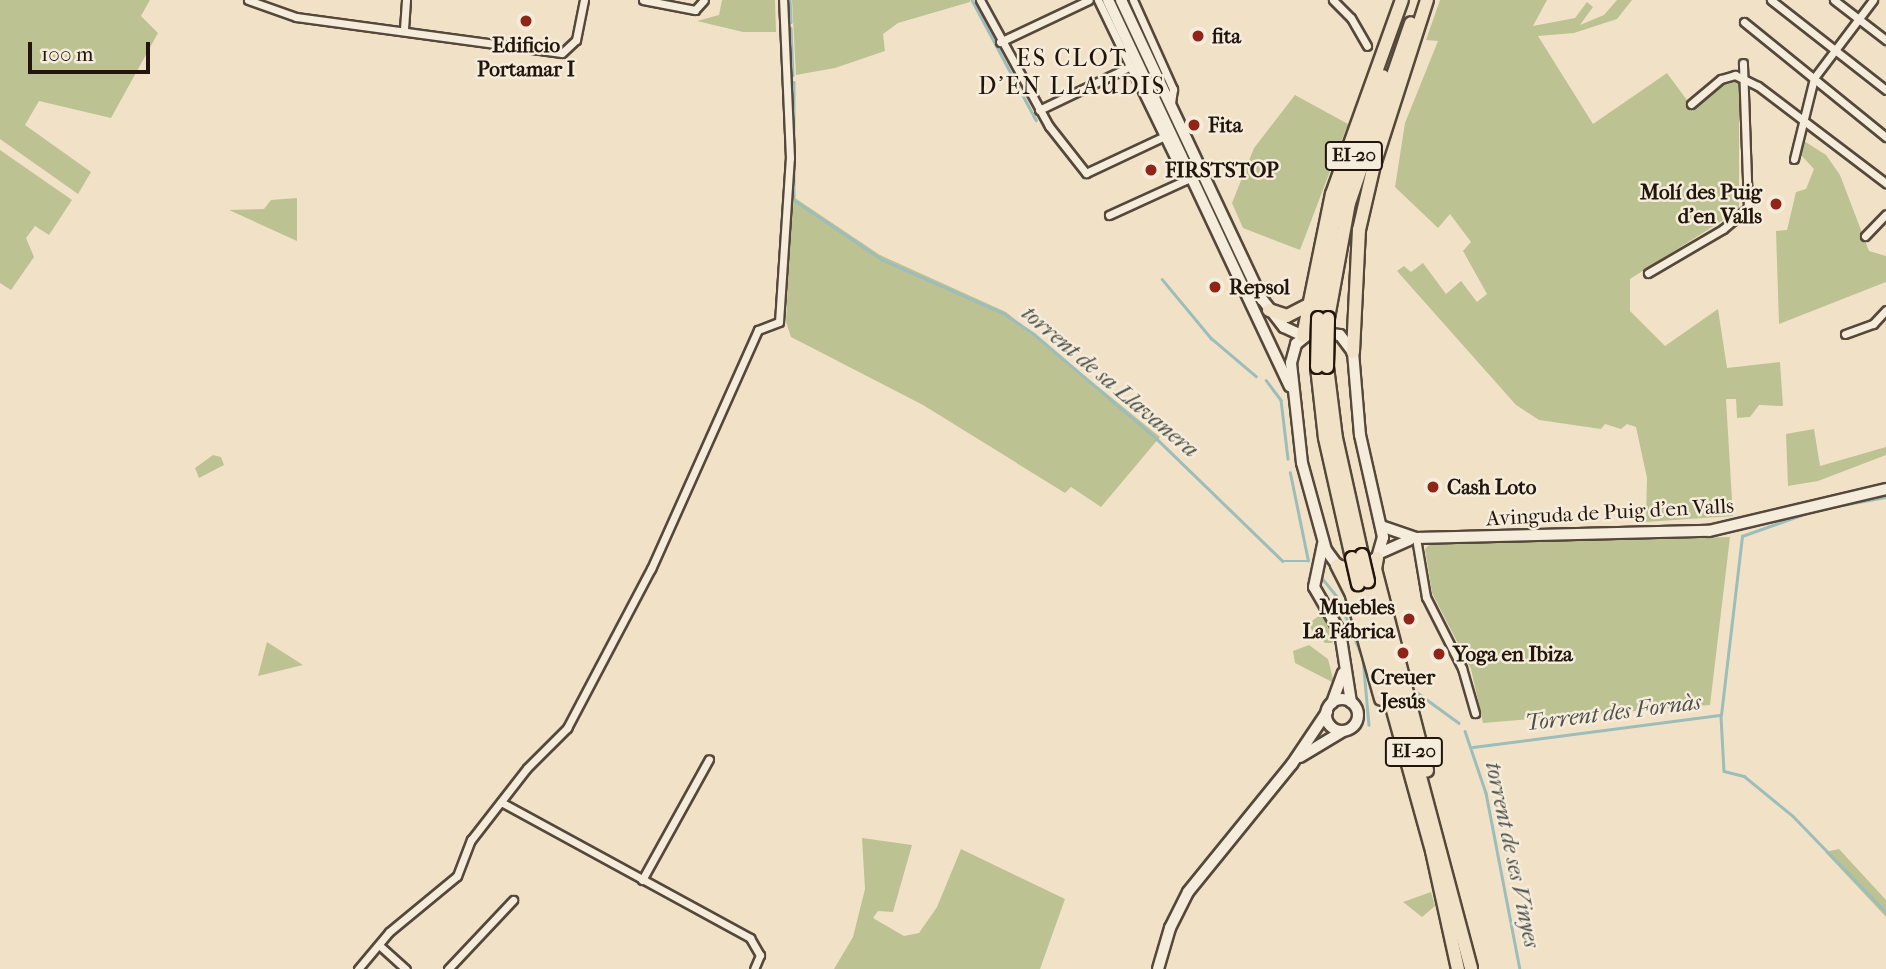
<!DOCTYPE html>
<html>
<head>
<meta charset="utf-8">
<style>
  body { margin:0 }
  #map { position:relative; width:1886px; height:969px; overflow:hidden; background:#f1e2c7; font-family:"IM FELL French Canon",serif }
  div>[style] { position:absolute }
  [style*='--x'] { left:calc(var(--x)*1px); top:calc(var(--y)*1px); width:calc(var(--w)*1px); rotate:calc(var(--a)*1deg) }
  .green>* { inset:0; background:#bdc293 }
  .stream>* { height:2.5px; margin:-1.25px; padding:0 1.25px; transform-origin:1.25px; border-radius:1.25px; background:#9cbdba }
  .roads { filter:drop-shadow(2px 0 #55483b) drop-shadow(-2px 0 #55483b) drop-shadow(0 2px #55483b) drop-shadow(0 -2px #55483b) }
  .street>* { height:7px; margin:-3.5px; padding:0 3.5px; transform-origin:3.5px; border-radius:3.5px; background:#f6ecdb }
  .secondary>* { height:10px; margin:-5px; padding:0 5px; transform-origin:5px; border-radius:5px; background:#f6ecdb }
  .secondary>.ring { margin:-5px; padding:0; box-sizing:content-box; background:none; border:10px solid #f6ecdb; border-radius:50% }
  .highway>* { height:12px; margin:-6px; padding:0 6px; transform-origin:6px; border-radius:6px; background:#f1e2c7 }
  .bridges { filter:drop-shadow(2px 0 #21150c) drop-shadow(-2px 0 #21150c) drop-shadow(0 2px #21150c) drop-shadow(0 -2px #21150c) }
  .highway-bridge>* { height:12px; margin:-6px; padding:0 6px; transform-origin:6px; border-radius:6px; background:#f1e2c7 }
  .dots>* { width:19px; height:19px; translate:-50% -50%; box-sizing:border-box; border:4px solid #f6ecdb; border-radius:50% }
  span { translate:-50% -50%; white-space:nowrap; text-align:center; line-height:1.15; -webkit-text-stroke:5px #f6ecdb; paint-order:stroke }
  .shield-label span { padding:2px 5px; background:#f6ecdb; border:2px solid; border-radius:5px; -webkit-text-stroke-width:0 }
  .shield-label { font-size:19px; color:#21150c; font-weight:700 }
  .poi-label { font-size:21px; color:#21150c; font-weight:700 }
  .left { translate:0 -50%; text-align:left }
  .right { translate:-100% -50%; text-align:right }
  .street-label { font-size:21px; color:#21150c }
  .water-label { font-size:23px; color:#4c5049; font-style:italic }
  .quarter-label { font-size:24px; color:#21150c; letter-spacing:2px }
  .scale { position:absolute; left:28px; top:42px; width:122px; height:32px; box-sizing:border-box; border:4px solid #21150c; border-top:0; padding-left:9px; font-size:21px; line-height:24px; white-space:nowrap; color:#21150c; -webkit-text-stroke:5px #f6ecdb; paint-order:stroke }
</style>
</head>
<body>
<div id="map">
  <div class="green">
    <i style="clip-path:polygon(0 0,150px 0,141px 16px,158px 33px,111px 118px,39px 101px,25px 125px,91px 172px,78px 194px,0 139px)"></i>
    <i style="clip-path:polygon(722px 0,775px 0,776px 32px,743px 32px,697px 21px,719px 15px)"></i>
    <i style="clip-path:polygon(792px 0,970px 0,970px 2px,898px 23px,883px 34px,885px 51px,835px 68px,796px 75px)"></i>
    <i style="clip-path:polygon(1440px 0,1547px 0,1533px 26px,1575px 18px,1587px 2px,1593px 7px,1580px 25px,1604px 15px,1617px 0,1632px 0,1617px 19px,1574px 33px,1538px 36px,1593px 124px,1667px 73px,1692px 107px,1723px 79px,1739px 76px,1739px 210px,1630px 279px,1630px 311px,1665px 346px,1718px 309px,1727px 368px,1780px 362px,1783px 406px,1759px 405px,1750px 417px,1737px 418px,1736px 399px,1726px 399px,1733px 516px,1646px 522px,1647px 478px,1636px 427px,1627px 424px,1621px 429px,1605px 424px,1601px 429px,1539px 420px,1516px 405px,1397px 271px,1404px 266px,1411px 272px,1423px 263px,1446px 294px,1461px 281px,1477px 302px,1487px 294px,1463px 251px,1471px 242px,1450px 214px,1438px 228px,1395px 187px,1405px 123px,1438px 41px,1426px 40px)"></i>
    <i style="clip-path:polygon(1295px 95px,1348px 124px,1300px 250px,1243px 228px,1232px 203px,1254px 148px)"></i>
    <i style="clip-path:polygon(1804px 141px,1826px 155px,1840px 175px,1869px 251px,1886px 256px,1886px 282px,1779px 324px,1776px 231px,1787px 230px,1796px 192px,1806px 189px,1814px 169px,1799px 153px)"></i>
    <i style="clip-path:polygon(0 150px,72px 200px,49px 235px,35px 226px,26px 238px,34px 257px,11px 290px,0 283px)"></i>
    <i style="clip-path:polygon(792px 196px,880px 255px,1006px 312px,1160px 437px,1101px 507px,1071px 487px,1065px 493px,923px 405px,791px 337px,786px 322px)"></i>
    <i style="clip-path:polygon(297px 198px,297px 241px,229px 210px,264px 209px,271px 200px)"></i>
    <i style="clip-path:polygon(1814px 429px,1820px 466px,1886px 447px,1886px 455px,1818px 481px,1788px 486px,1786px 434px)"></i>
    <i style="clip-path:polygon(213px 455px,221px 457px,224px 465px,199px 478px,195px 468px)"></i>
    <i style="clip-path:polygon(1730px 537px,1710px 705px,1483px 723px,1471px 669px,1432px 593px,1425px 549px,1430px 544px)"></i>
    <i style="clip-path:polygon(1321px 614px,1335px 637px,1332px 643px,1325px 643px,1307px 625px)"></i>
    <i style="clip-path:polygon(267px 642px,303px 665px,258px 676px)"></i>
    <i style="clip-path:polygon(1309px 645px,1328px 659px,1334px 683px,1295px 663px,1293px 651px)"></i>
    <i style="clip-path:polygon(862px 838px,912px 845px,893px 912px,878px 911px,873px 918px,904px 936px,919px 933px,937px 907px,961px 849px,1065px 899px,1040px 969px,834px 969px,853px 937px,865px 889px)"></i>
    <i style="clip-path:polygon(1839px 849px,1886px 900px,1886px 917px,1825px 852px)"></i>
    <i style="clip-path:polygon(1431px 892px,1435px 906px,1422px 917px,1403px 902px)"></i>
  </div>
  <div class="stream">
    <i style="--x:790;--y:0;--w:22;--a:87"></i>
    <i style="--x:972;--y:0;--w:136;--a:61.9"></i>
    <i style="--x:791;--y:28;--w:47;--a:87.6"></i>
    <i style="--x:794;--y:82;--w:118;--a:90"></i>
    <i style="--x:794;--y:200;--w:107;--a:34"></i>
    <i style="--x:883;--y:260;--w:131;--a:23.8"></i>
    <i style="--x:1003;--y:313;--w:37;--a:34"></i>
    <i style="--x:1034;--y:334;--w:162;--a:40.5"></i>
    <i style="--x:1157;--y:439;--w:175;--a:44.1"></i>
    <i style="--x:1283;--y:561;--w:25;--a:0"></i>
    <i style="--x:1308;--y:561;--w:90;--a:-101.6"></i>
    <i style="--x:1162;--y:279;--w:77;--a:50.3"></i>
    <i style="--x:1211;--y:338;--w:59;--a:40.2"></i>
    <i style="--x:1266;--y:380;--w:25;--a:53"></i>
    <i style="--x:1281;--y:400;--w:59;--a:83.2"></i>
    <i style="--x:1831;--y:507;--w:56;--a:-10.3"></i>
    <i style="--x:1322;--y:578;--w:26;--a:51"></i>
    <i style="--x:1338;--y:598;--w:65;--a:67.4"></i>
    <i style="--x:1363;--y:658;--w:67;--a:84.9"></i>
    <i style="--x:1411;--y:688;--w:59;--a:36.1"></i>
    <i style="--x:1721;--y:716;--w:55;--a:86.9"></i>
    <i style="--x:1724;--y:771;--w:21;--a:14"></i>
    <i style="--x:1744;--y:776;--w:63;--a:39.2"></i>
    <i style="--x:1793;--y:816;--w:134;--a:45.9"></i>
    <i style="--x:1465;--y:731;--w:65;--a:71.3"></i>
    <i style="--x:1486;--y:793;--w:179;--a:79.1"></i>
    <i style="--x:1473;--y:747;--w:250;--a:-7.4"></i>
    <i style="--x:1721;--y:715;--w:180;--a:-83.3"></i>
    <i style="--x:1742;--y:536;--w:69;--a:-19.5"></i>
  </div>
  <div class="roads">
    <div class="street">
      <i style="--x:248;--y:0;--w:51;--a:19.5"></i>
      <i style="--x:296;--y:17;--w:268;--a:7.7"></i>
      <i style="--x:562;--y:53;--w:19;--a:-43"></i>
      <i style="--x:576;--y:40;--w:41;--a:-78.7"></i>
      <i style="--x:643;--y:0;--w:53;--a:10.9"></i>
      <i style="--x:695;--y:10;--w:13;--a:-48"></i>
      <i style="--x:980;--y:0;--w:144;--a:61.3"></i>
      <i style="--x:1049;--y:126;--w:60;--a:51.8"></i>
      <i style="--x:1086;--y:173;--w:85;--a:-25.1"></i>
      <i style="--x:1098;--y:0;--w:200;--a:64.2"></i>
      <i style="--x:1133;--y:0;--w:98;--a:65.8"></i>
      <i style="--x:1173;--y:89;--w:15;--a:98"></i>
      <i style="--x:1333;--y:0;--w:25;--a:45"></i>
      <i style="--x:1351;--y:18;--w:32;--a:60"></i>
      <i style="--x:1771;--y:0;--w:146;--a:38"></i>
      <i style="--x:1834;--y:0;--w:66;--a:37.6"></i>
      <i style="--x:1744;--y:22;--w:183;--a:39"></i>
      <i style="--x:404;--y:29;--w:29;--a:-86"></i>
      <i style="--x:1000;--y:42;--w:98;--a:-25.3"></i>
      <i style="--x:1691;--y:104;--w:39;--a:-40"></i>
      <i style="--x:1721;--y:79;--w:15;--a:-16"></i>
      <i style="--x:1735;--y:75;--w:25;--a:26"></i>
      <i style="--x:1758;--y:86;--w:161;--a:37.2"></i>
      <i style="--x:1039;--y:110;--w:100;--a:-25.5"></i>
      <i style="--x:1794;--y:159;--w:83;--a:-76.1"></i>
      <i style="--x:1814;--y:78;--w:98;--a:-52.9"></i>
      <i style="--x:1109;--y:215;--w:87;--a:-24.5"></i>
      <i style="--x:1865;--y:236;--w:30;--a:-46"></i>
      <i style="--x:1648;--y:273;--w:87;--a:-30.4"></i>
      <i style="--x:1723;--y:229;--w:33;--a:-40"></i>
      <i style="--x:1748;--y:208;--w:145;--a:-92"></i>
      <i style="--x:1845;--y:334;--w:30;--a:-20"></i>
      <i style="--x:1873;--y:324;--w:19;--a:-47"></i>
      <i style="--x:1416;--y:538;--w:60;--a:80.4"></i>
      <i style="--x:1426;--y:597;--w:80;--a:63.1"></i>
      <i style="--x:1462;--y:668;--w:47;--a:73.9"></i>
      <i style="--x:501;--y:802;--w:284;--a:28.6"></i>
      <i style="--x:750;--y:938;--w:20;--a:60"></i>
      <i style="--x:760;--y:955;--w:15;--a:113"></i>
      <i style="--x:642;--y:880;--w:138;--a:-61"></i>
      <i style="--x:379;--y:945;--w:36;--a:42"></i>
      <i style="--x:358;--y:969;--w:48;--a:-50"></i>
      <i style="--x:389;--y:932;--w:88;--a:-39.5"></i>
      <i style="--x:457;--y:876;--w:39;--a:-69"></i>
      <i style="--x:471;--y:840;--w:91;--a:-52.1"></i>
      <i style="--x:527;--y:768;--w:57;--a:-45"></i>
      <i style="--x:567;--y:728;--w:180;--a:-62.2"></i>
      <i style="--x:651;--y:569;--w:262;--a:-65.9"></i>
      <i style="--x:758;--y:330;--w:22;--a:-21"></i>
      <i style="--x:779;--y:322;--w:164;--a:-86.2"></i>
      <i style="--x:790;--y:158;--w:158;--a:-92.5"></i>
      <i style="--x:448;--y:969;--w:95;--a:-46.7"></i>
    </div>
    <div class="secondary">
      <i style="--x:1108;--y:0;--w:427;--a:64.8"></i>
      <i style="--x:1121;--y:0;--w:331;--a:64.8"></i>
      <i style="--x:1262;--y:299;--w:36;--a:52"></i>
      <i style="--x:1284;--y:327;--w:21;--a:25"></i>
      <i style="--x:1311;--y:332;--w:29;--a:6"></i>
      <i style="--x:1340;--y:335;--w:21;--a:53"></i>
      <i style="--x:1353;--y:352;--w:83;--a:85.2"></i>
      <i style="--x:1360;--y:435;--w:105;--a:77.3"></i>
      <i style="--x:1383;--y:537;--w:22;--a:106"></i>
      <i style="--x:1377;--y:558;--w:25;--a:154"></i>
      <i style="--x:1354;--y:569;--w:17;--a:-167"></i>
      <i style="--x:1337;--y:565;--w:19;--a:-126"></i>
      <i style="--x:1326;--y:550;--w:90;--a:-105.4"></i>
      <i style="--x:1302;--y:463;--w:101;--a:-96.3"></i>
      <i style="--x:1291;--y:363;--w:20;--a:-75"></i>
      <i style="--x:1296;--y:344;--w:19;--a:-39"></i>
      <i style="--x:1381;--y:526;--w:37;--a:19"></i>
      <i style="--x:1416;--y:538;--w:293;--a:-1.4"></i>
      <i style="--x:1709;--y:531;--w:182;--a:-13.3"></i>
      <i style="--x:1323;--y:544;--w:44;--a:101.8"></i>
      <i style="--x:1314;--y:587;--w:52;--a:60"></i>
      <i style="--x:1340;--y:632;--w:71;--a:81.1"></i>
      <i style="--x:1380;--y:553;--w:32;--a:-24"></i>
      <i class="ring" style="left:1326px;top:699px;width:22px;height:22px"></i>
      <i style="--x:1332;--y:703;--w:32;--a:-70"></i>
      <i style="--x:1300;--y:757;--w:50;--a:-31.2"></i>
      <i style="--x:1158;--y:969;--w:43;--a:-73.7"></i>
      <i style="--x:1170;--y:928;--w:40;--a:-63.4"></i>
      <i style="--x:1188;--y:892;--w:165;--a:-50.9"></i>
      <i style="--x:1292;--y:764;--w:63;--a:-56.1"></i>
    </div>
    <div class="highway">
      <i style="--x:1269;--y:310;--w:19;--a:18"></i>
      <i style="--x:1287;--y:316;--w:25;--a:-27"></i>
      <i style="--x:1318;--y:318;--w:94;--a:-80.8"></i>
      <i style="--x:1333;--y:225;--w:157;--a:-71.4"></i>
      <i style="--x:1328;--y:318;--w:117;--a:-79.7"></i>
      <i style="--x:1349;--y:203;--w:190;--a:-71"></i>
      <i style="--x:1303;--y:336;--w:145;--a:-78.5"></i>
      <i style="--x:1332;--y:194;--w:206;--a:-70.2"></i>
      <i style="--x:1353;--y:352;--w:122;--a:-87.2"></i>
      <i style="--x:1359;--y:230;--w:67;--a:-77"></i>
      <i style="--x:1374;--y:165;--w:173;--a:-72.2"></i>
      <i style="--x:1317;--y:367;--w:71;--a:83.6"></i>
      <i style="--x:1325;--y:438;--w:123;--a:77.3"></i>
      <i style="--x:1327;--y:367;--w:72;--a:82.8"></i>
      <i style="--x:1336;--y:438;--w:120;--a:77.5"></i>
      <i style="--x:1377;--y:558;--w:11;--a:100"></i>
      <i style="--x:1375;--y:569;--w:208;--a:75.5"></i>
      <i style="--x:1337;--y:565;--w:30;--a:63"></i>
      <i style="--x:1351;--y:592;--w:111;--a:74.3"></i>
      <i style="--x:1368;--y:581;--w:401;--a:75.1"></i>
      <i style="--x:1358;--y:584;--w:277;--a:74.5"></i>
      <i style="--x:1432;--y:851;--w:121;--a:77.6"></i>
    </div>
  </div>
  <div class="bridges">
    <div class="highway-bridge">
      <i style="--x:1317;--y:367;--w:49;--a:-88.8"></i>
      <i style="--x:1327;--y:367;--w:49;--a:-88.8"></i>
      <i style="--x:1362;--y:555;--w:27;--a:77"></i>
      <i style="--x:1352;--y:558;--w:27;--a:77"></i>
    </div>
  </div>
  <div class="dots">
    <i style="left:526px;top:21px;background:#8f2418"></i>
    <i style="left:1198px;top:36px;background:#8f2418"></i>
    <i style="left:1194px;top:125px;background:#8f2418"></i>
    <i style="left:1151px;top:170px;background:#8f2418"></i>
    <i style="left:1776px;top:204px;background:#8f2418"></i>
    <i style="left:1215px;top:287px;background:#8f2418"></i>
    <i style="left:1433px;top:487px;background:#8f2418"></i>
    <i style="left:1409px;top:619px;background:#8f2418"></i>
    <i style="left:1403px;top:653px;background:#8f2418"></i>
    <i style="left:1439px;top:654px;background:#8f2418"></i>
  </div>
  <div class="shield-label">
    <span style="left:1354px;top:156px">EI-20</span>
    <span style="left:1414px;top:752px">EI-20</span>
  </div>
  <div class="poi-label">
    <span class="left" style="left:1212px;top:36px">fita</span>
    <span style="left:526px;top:57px">Edificio<br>Portamar I</span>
    <span class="left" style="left:1208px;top:125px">Fita</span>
    <span class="left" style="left:1165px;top:170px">FIRSTSTOP</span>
    <span class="right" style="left:1762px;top:204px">Molí des Puig<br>d'en Valls</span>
    <span class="left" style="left:1229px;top:287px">Repsol</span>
    <span class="left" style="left:1447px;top:487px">Cash Loto</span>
    <span class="right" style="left:1395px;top:619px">Muebles<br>La Fábrica</span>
    <span class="left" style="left:1453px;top:654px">Yoga en Ibiza</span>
    <span style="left:1403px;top:689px">Creuer<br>Jesús</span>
  </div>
  <div class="street-label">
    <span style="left:1610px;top:512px;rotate:-3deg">Avinguda de Puig d'en Valls</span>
  </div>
  <div class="water-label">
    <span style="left:1110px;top:382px;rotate:40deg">torrent de sa Llavanera</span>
    <span style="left:1613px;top:713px;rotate:-7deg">Torrent des Fornàs</span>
    <span style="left:1512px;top:855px;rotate:78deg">torrent de ses Vinyes</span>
  </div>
  <div class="quarter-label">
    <span style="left:1072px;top:73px">ES CLOT<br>D'EN LLAUDIS</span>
  </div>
  <div class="scale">100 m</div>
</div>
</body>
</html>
